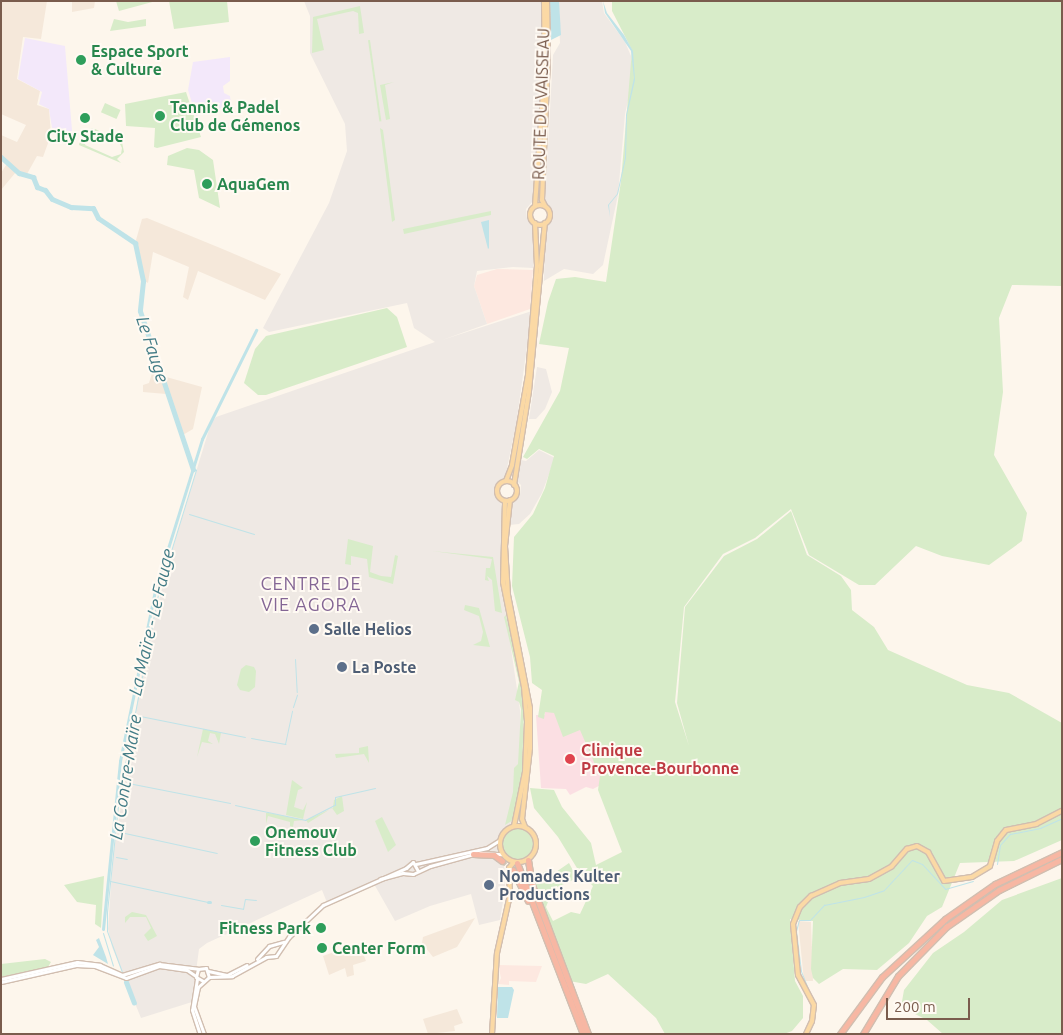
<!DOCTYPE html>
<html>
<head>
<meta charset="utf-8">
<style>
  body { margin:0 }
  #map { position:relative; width:1063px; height:1035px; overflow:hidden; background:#fdf6ec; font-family:Ubuntu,sans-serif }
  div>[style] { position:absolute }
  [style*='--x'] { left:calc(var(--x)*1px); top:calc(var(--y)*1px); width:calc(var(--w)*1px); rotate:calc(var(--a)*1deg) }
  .residential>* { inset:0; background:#f5e8da }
  .commercial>* { inset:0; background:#fde8e0 }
  .industrial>* { inset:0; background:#efe9e4 }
  .education>* { inset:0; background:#f3e8fa }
  .medical>* { inset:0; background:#fbdfe3 }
  .green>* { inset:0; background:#d8ecc9; transform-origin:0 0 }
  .round { border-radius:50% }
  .water>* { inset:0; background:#bfe3e8 }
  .stream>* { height:1px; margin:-0.5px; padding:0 0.5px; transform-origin:0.5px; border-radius:0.5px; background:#bfe3e8 }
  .canal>* { height:3px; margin:-1.5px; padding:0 1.5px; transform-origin:1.5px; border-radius:1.5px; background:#bfe3e8 }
  .river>* { height:5px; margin:-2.5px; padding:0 2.5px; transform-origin:2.5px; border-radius:2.5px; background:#bfe3e8 }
  .highway-tunnel>* { height:5px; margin-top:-2.5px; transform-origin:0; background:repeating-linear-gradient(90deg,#dcd0c4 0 5px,transparent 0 7.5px) }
  .roads { filter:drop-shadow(1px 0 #d1beb0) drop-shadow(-1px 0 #d1beb0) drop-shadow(0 1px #d1beb0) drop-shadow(0 -1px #d1beb0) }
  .minor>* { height:3px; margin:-1.5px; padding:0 1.5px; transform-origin:1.5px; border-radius:1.5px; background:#fff }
  .major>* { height:4px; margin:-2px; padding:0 2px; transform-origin:2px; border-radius:2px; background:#fbd9a5 }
  .major>.ring { margin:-2px; padding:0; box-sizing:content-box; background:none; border:4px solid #fbd9a5; border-radius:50% }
  .highway>* { height:5px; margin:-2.5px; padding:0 2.5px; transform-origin:2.5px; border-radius:2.5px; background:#f7b7a3 }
  .dots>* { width:14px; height:14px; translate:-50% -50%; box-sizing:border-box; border:2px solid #fffaf3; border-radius:50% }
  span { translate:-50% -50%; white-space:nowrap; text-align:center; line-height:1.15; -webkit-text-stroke:4px #fffaf3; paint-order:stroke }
  .leisure-label { font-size:16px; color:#27864d; font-weight:700 }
  .left { translate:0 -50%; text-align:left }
  .right { translate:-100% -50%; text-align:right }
  .street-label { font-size:16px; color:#7a5c4d }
  .service-label { font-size:16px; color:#4e5e75; font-weight:700 }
  .health-label { font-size:16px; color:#be3a42; font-weight:700 }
  .water-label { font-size:18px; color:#437c86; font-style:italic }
  .neighbourhood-label { font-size:18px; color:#846695; letter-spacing:1px }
  .frame { position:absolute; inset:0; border:2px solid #7a5c4d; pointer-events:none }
  .scale { position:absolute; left:886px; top:998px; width:84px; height:22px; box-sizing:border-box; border:2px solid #7a5c4d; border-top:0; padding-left:6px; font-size:15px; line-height:18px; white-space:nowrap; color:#7a5c4d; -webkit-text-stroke:4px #fffaf3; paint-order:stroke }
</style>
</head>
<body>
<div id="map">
  <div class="residential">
    <i style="clip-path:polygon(1px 1px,47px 1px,41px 39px,23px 37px,17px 79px,40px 91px,37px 105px,49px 109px,51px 135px,43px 157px,37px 156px,27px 174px,16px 172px,1px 190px,1px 173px,8px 162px,1px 157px,1px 135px,17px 142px,26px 125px,1px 114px)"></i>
    <i style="clip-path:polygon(72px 1px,95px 1px,94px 8px,72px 12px)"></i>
    <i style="clip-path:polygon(147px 218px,225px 250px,281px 274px,265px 300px,198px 271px,188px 300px,183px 297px,189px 267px,153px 252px,148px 283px,145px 281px,136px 240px,142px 219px)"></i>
    <i style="clip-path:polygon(152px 373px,202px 387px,193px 429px,181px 436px,166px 394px,143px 392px,143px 385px,149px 383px)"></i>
    <i style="clip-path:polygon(475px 918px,457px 947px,433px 957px,422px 943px,423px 937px)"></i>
    <i style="clip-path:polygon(798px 921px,811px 922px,813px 981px,804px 981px)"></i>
    <i style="clip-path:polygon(359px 943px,366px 961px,353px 965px,354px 975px,347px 977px,345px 968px,329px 975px,323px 956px)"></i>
    <i style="clip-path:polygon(457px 1009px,463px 1023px,454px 1026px,455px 1031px,428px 1034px,423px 1019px)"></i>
  </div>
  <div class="commercial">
    <i style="clip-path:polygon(497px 269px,533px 270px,530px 309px,487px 324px,474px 286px,477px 275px)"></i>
    <i style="clip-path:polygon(498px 965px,542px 966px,536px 982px,509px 981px,509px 985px,498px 984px,501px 978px)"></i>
  </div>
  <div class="industrial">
    <i style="clip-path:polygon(304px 1px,541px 1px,542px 94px,533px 201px,526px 209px,527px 219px,535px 228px,533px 268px,513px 267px,477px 271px,474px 286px,487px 324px,442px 340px,532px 311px,516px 425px,505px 478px,496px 485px,502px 508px,501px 580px,520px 710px,520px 789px,514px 820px,497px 839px,505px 871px,505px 889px,500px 920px,479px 925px,471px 894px,430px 906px,395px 921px,374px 884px,328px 905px,322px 890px,207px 943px,199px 949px,192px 1002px,141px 1018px,112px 947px,108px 929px,113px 856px,143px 666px,169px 560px,211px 423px,216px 417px,435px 342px,414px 328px,407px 303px,269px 332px,263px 328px,329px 203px,347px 151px,345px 124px,310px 53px,310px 16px)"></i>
    <i style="clip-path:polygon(558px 1px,602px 1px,604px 13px,625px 42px,631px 56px,632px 83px,625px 114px,618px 195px,603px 265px,593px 274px,564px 269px,544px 281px,545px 228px,553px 220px,551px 209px,545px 201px,553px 55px,560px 43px)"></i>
    <i style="clip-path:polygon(537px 367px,546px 369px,552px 392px,545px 409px,536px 419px,529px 419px)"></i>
    <i style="clip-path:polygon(539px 450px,555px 458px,542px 493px,530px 514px,519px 524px,509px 525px,511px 503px,520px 495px,521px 485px,516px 480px,521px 460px,526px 461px)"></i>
  </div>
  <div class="education">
    <i style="clip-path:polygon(25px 38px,65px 46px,73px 142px,53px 134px,49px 109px,39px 104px,42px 92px,18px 79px)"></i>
    <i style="clip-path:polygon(230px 57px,230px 81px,223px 86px,224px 93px,230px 96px,231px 105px,196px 116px,188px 90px,193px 62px)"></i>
  </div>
  <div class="medical">
    <i style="clip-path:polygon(545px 709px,583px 725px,612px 779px,593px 789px,586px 787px,570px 795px,566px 789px,541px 788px,536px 715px,545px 715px)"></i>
  </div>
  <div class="green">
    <i style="clip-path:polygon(116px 1px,156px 1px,119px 11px)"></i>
    <i style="clip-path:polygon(169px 1px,227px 1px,229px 22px,174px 29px)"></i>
    <i style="clip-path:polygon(612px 1px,1062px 1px,1062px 286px,1012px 285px,999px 318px,1003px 392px,994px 455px,1027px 513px,1022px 541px,989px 565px,942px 556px,916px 546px,875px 585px,859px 585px,809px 555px,791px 509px,755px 538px,723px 554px,684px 607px,675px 702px,689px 746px,677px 703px,685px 607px,724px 556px,757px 539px,791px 511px,807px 555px,841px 576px,851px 590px,852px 610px,874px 627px,888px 650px,967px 685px,1009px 693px,1062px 723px,1062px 840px,1014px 861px,960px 863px,942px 907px,927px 916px,909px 943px,877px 970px,843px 969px,819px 984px,813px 978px,811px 969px,813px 921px,790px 919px,795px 981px,803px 996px,803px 1018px,792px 1031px,784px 1034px,665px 1034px,656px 1018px,608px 974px,586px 984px,569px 981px,533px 879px,546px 871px,556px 872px,569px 863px,577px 878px,553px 889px,546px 907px,553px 921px,571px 912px,580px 914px,593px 886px,580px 873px,558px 837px,534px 808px,530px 788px,554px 790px,562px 807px,591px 843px,596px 865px,622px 852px,598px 790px,600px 776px,580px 730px,563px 737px,554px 713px,545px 712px,544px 719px,538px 717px,542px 690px,532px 683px,530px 657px,512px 586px,514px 537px,533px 514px,545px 488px,554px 456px,539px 449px,527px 459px,523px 457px,560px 391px,569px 348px,539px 344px,548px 302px,556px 279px,575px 277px,606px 282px,621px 181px,632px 50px,612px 11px)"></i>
    <i style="clip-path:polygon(360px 6px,364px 33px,359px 34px,358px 13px,353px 11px,317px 19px,324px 50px,312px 53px,313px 17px)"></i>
    <i style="clip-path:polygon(114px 19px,128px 22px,146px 19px,146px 26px,110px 31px)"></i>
    <i style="left:370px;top:40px;width:82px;height:2px;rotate:82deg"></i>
    <i style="clip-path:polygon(394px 82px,385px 85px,390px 119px,386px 120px,380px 85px)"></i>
    <i style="clip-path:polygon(186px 92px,201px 137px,157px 148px,154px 147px,155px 128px,126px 126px,125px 104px)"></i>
    <i style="left:105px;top:103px;width:17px;height:10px;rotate:24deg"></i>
    <i style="clip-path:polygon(evenodd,93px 128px,122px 142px,124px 152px,117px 159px,121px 163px,79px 145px,82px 132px,93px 128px,90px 130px,119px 142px,122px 148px,121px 154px,112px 157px,85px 145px,90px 130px)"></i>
    <i style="clip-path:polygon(380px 128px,383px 130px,395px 220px,392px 222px)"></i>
    <i style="clip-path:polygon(187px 148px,199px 150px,213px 160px,220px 208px,199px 198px,194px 170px,167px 165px,168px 156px)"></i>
    <i style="clip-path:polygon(491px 211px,491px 215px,404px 234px,403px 229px)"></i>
    <i style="clip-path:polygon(387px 308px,397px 317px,407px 347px,266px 395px,258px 395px,244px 383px,255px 349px,266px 336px)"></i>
    <i style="clip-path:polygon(348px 539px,373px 546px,370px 572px,381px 576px,391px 577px,395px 555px,398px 556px,393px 584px,369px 577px,367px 559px,351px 556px,351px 565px,345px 564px)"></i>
    <i style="clip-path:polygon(432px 551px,493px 557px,502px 613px,495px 611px,492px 580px,487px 576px,489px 581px,485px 580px,486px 568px,490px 568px,492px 559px)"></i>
    <i style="clip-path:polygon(465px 605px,479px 608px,490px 647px,473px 645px,481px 641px,483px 632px,479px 616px,464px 610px)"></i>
    <i style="clip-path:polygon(506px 615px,522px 681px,524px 710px,522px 775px,513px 820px,505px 825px,513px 792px,514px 768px,518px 764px,521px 709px,519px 702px,515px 700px,519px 682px,504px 617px)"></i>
    <i style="clip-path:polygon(246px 665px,254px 667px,256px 671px,255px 687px,249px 692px,240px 690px,237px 685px,241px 669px)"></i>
    <i style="clip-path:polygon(203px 729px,221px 733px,219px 744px,215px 734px,210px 733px,208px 741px,213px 744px,202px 742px,197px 757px)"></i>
    <i style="clip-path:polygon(368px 746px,369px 763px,364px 754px,336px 758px,335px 754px,359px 753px,359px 748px)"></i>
    <i style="clip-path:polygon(292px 780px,303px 788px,298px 790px,294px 807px,303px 810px,307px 802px,303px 819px,286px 815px)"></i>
    <i style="clip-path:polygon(342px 796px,344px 811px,337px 815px,332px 808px,308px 823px,306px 820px,333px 808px,334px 800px)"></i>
    <i style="clip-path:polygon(266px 813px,269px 813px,304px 820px,294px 821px,293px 827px,290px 826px,290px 822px,268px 816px,266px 824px)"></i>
    <i style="clip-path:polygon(382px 817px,396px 845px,388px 852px,375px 821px)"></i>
    <i class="round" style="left:502px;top:828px;width:32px;height:32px"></i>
    <i style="clip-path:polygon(104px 876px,101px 928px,95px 924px,96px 905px,77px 902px,64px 885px)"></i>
    <i style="clip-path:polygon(1062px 878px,1062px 1034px,943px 1034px,927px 1020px,901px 1007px,904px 990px,933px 953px,964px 932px,1002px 900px)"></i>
    <i style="clip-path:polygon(132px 912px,146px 915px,157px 936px,148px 941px,144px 935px,151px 928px,146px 917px,130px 917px,125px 923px,125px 917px)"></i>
    <i style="clip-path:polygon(45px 959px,51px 962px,48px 967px,1px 977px,1px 964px)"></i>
  </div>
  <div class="water">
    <i style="clip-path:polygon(550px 1px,559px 1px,561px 35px,551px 40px)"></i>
    <i style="clip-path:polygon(603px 1px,607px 13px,624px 35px,633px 51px,635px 80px,627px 115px,626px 158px,618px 194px,609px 205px,610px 217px,608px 205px,617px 194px,625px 158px,626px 115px,634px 78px,631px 51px,605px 13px)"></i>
    <i style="clip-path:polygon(489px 220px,489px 248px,488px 249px,481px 222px)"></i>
    <i style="clip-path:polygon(99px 938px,106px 957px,108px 964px,93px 955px,99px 947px,96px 940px)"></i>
    <i style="clip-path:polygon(498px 987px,512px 987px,514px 990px,508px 1018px,497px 1018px)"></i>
  </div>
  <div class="stream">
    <i style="--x:189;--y:514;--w:68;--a:17.1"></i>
    <i style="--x:295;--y:659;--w:33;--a:87"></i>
    <i style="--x:293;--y:707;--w:13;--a:-72"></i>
    <i style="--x:140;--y:716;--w:107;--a:11.3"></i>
    <i style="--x:251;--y:738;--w:35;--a:10"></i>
    <i style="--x:285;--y:744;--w:34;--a:-78"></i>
    <i style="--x:128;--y:783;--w:104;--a:11.1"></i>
    <i style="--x:235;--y:805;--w:72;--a:12.1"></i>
    <i style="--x:305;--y:820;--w:34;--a:-27"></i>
    <i style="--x:335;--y:805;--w:8;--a:-90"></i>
    <i style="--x:335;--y:797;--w:41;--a:-12.7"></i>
    <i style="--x:120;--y:832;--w:99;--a:12.2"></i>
    <i style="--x:116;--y:857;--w:11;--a:10"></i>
    <i style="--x:997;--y:864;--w:19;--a:-81"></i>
    <i style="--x:1000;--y:845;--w:15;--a:-48"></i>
    <i style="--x:1010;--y:834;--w:31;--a:-11"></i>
    <i style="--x:1040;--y:828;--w:24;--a:-24"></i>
    <i style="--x:110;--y:881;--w:100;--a:12.1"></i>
    <i style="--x:221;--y:905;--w:22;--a:10"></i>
    <i style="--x:243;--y:909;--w:10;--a:-79"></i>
    <i style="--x:245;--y:899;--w:11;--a:5"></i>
    <i style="--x:103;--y:933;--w:34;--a:73"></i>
    <i style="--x:122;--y:972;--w:44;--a:-110.1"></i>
    <i style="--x:107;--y:931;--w:19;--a:-90"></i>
    <i style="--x:107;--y:912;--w:118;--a:-84.1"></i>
    <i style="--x:119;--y:795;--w:209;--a:-79"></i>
    <i style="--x:159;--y:590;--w:126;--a:-72.9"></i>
    <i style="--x:196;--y:470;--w:3;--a:-162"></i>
    <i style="--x:809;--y:991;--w:22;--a:-112"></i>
    <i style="--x:801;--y:971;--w:40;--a:-97.1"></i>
    <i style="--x:796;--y:931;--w:11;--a:-75"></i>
    <i style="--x:799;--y:920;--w:11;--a:0"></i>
    <i style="--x:810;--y:920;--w:21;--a:-47"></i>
    <i style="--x:824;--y:905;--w:41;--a:-11.3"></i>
    <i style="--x:864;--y:897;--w:21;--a:-19"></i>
    <i style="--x:884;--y:890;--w:41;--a:-47"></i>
    <i style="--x:912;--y:860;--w:11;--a:22"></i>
    <i style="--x:922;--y:864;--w:34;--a:47"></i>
    <i style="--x:945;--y:889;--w:29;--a:-16"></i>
  </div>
  <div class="canal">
    <i style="--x:208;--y:902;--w:2;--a:0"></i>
    <i style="--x:103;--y:929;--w:169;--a:-84.2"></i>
    <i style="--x:120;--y:761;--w:175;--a:-78.4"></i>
    <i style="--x:155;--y:590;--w:158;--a:-72.7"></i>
    <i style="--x:202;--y:439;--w:122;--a:-63.6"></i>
  </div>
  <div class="river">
    <i style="--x:1;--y:157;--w:24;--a:42"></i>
    <i style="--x:19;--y:173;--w:15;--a:16"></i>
    <i style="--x:33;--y:177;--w:11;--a:68"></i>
    <i style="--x:37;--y:187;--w:9;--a:21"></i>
    <i style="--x:45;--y:190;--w:11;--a:52"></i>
    <i style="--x:52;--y:199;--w:21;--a:23"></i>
    <i style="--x:71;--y:207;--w:22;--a:3"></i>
    <i style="--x:93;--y:208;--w:11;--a:63"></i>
    <i style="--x:98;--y:218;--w:45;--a:34"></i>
    <i style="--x:135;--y:243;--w:39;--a:78"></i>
    <i style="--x:143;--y:281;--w:30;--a:96"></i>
    <i style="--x:140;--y:311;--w:167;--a:71.5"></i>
    <i style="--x:126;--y:982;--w:22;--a:69"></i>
  </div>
  <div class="highway-tunnel">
    <i style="--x:502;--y:861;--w:14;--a:39"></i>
  </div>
  <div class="roads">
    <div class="minor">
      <i style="--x:480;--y:853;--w:22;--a:3"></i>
      <i style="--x:416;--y:864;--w:73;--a:-12.7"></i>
      <i style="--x:487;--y:848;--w:15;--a:-32"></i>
      <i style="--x:406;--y:868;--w:9;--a:-41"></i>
      <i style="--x:413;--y:862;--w:10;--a:61"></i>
      <i style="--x:380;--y:879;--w:24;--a:-15"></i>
      <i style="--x:403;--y:873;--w:10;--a:6"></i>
      <i style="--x:413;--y:874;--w:19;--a:-25"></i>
      <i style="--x:430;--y:866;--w:46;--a:-15.3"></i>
      <i style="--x:257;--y:959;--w:18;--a:-47"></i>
      <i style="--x:269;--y:946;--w:15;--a:-16"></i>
      <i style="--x:208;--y:971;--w:19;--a:12"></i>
      <i style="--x:227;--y:975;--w:22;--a:-27"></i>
      <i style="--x:209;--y:977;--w:23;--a:-2"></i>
      <i style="--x:232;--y:976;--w:39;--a:-29"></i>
      <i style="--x:266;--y:957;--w:10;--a:-6"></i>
      <i style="--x:276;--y:956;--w:23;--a:-56"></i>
      <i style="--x:289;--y:937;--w:47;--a:-43.3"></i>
      <i style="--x:323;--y:905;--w:91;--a:-24"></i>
      <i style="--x:1;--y:979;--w:78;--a:-12.6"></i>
      <i style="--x:77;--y:962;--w:23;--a:7"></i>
      <i style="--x:100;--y:965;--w:24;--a:24"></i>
      <i style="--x:122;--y:975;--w:39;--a:-17"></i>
      <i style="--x:159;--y:964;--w:39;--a:7"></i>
      <i style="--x:197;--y:979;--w:31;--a:99"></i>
      <i style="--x:192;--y:1010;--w:25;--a:72"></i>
      <i style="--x:203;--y:981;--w:8;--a:-150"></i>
      <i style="--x:196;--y:977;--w:8;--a:-76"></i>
      <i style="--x:198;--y:969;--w:8;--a:-7"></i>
      <i style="--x:206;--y:968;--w:9;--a:72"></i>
      <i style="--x:1;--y:982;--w:77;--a:-12.8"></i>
      <i style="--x:76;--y:965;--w:19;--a:3"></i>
      <i style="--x:95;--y:966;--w:33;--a:21"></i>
      <i style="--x:126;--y:978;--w:35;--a:-20"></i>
      <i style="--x:159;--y:966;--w:28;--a:8"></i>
      <i style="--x:187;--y:970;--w:11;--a:34"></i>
      <i style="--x:204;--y:1034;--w:30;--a:-110"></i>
      <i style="--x:194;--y:1006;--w:19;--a:-78"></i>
      <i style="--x:198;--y:987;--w:15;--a:-42"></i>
    </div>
    <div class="major">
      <i class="ring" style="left:530px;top:205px;width:16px;height:16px"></i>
      <i style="--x:535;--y:206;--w:138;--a:-85.9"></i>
      <i style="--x:545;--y:68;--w:67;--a:-90.9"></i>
      <i style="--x:545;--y:206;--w:7;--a:-117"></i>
      <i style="--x:542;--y:200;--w:143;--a:-87.6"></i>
      <i style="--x:548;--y:57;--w:56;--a:-91"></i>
      <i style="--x:506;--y:481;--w:17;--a:-69"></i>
      <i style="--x:512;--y:465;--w:91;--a:-79.9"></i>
      <i style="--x:528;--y:375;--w:109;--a:-85.3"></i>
      <i style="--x:537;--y:266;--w:43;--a:-92.7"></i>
      <i class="ring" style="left:497px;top:481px;width:16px;height:16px"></i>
      <i style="--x:514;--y:485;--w:95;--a:-80.9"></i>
      <i style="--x:529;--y:391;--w:169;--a:-84.6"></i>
      <i style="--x:510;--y:500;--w:46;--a:96.2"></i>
      <i style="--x:505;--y:546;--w:49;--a:86.5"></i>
      <i style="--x:508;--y:595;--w:115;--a:79"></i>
      <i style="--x:530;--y:708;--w:40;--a:90"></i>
      <i style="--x:530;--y:748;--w:71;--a:96.4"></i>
      <i style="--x:522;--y:819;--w:9;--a:69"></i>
      <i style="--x:505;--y:501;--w:81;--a:91.4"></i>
      <i style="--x:503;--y:582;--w:107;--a:78.7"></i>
      <i style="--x:524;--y:687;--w:35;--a:85"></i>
      <i style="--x:527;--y:722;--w:50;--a:92.3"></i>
      <i style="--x:525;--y:772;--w:55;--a:101.5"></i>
      <i class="ring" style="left:500px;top:826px;width:32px;height:32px"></i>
      <i style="--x:492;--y:1034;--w:81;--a:-86.5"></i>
      <i style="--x:497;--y:953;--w:59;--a:-77.4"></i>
      <i style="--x:510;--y:895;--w:27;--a:-92"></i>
      <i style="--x:509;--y:868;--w:8;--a:-50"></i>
      <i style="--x:806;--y:1034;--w:14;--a:-65"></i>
      <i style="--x:812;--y:1021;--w:16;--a:-83"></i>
      <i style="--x:814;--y:1005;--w:34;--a:-118"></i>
      <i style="--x:798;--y:975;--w:51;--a:-95.6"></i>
      <i style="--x:793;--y:924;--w:18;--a:-68"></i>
      <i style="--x:800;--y:907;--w:16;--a:-45"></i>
      <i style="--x:811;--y:896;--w:32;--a:-24"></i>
      <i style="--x:840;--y:883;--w:29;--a:-8"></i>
      <i style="--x:869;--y:879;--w:26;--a:-29"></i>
      <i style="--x:892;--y:866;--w:23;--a:-49"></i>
      <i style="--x:907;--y:849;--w:10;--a:-17"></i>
      <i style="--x:917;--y:846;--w:13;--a:29"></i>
      <i style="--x:928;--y:852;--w:33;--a:61"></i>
      <i style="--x:944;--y:881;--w:28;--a:-8"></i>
      <i style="--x:972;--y:877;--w:21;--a:-31"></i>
      <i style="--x:990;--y:866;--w:26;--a:-74"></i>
      <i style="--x:997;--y:841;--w:14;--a:-51"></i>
      <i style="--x:1006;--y:830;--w:31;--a:-11"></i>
      <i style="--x:1036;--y:824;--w:29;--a:-27"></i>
    </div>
    <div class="highway">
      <i style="--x:473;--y:854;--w:21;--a:3"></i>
      <i style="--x:494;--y:855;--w:10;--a:37"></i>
      <i style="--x:528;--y:860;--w:25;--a:81"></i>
      <i style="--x:532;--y:885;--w:159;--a:69.4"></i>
      <i style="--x:517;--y:863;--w:183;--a:68.9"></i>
      <i style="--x:513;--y:870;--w:34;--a:64"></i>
      <i style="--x:840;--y:1034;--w:71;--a:-53.6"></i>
      <i style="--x:882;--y:977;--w:86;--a:-42.6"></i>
      <i style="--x:945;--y:919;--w:61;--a:-35"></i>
      <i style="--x:995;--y:884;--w:74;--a:-25.5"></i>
      <i style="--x:863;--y:1034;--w:68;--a:-58.9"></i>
      <i style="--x:898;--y:976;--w:69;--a:-45.6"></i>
      <i style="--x:946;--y:927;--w:65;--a:-34.9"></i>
      <i style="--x:999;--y:890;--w:70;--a:-26.2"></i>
    </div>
  </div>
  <div class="dots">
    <i style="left:81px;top:60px;background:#2e9e5b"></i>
    <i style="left:160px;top:116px;background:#2e9e5b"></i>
    <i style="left:85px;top:118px;background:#2e9e5b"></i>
    <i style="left:207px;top:184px;background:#2e9e5b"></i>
    <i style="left:314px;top:629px;background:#5c6f8a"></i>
    <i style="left:342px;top:667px;background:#5c6f8a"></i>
    <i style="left:570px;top:759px;background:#e0444e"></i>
    <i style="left:255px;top:841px;background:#2e9e5b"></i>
    <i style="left:489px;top:885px;background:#5c6f8a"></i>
    <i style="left:321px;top:928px;background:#2e9e5b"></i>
    <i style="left:322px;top:948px;background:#2e9e5b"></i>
  </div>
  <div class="leisure-label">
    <span class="left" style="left:91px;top:60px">Espace Sport<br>&amp; Culture</span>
    <span class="left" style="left:170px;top:116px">Tennis &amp; Padel<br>Club de Gémenos</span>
    <span style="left:85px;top:136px">City Stade</span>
    <span class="left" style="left:217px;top:184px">AquaGem</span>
    <span class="left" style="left:265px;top:841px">Onemouv<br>Fitness Club</span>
    <span class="right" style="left:311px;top:928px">Fitness Park</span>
    <span class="left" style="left:332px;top:948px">Center Form</span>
  </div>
  <div class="street-label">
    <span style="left:541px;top:104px;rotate:-88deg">ROUTE DU VAISSEAU</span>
  </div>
  <div class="service-label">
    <span class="left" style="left:324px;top:629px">Salle Helios</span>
    <span class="left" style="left:352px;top:667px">La Poste</span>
    <span class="left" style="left:499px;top:885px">Nomades Kulter<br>Productions</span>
  </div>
  <div class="health-label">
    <span class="left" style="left:581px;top:759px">Clinique<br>Provence-Bourbonne</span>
  </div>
  <div class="water-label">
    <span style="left:153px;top:349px;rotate:72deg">Le Fauge</span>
    <span style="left:151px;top:622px;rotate:-77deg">La Maïre - Le Fauge</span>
    <span style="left:125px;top:777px;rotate:-81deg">La Contre-Maïre</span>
  </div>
  <div class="neighbourhood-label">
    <span style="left:311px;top:594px">CENTRE DE<br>VIE AGORA</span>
  </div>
  <div class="frame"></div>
  <div class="scale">200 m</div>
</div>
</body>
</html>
